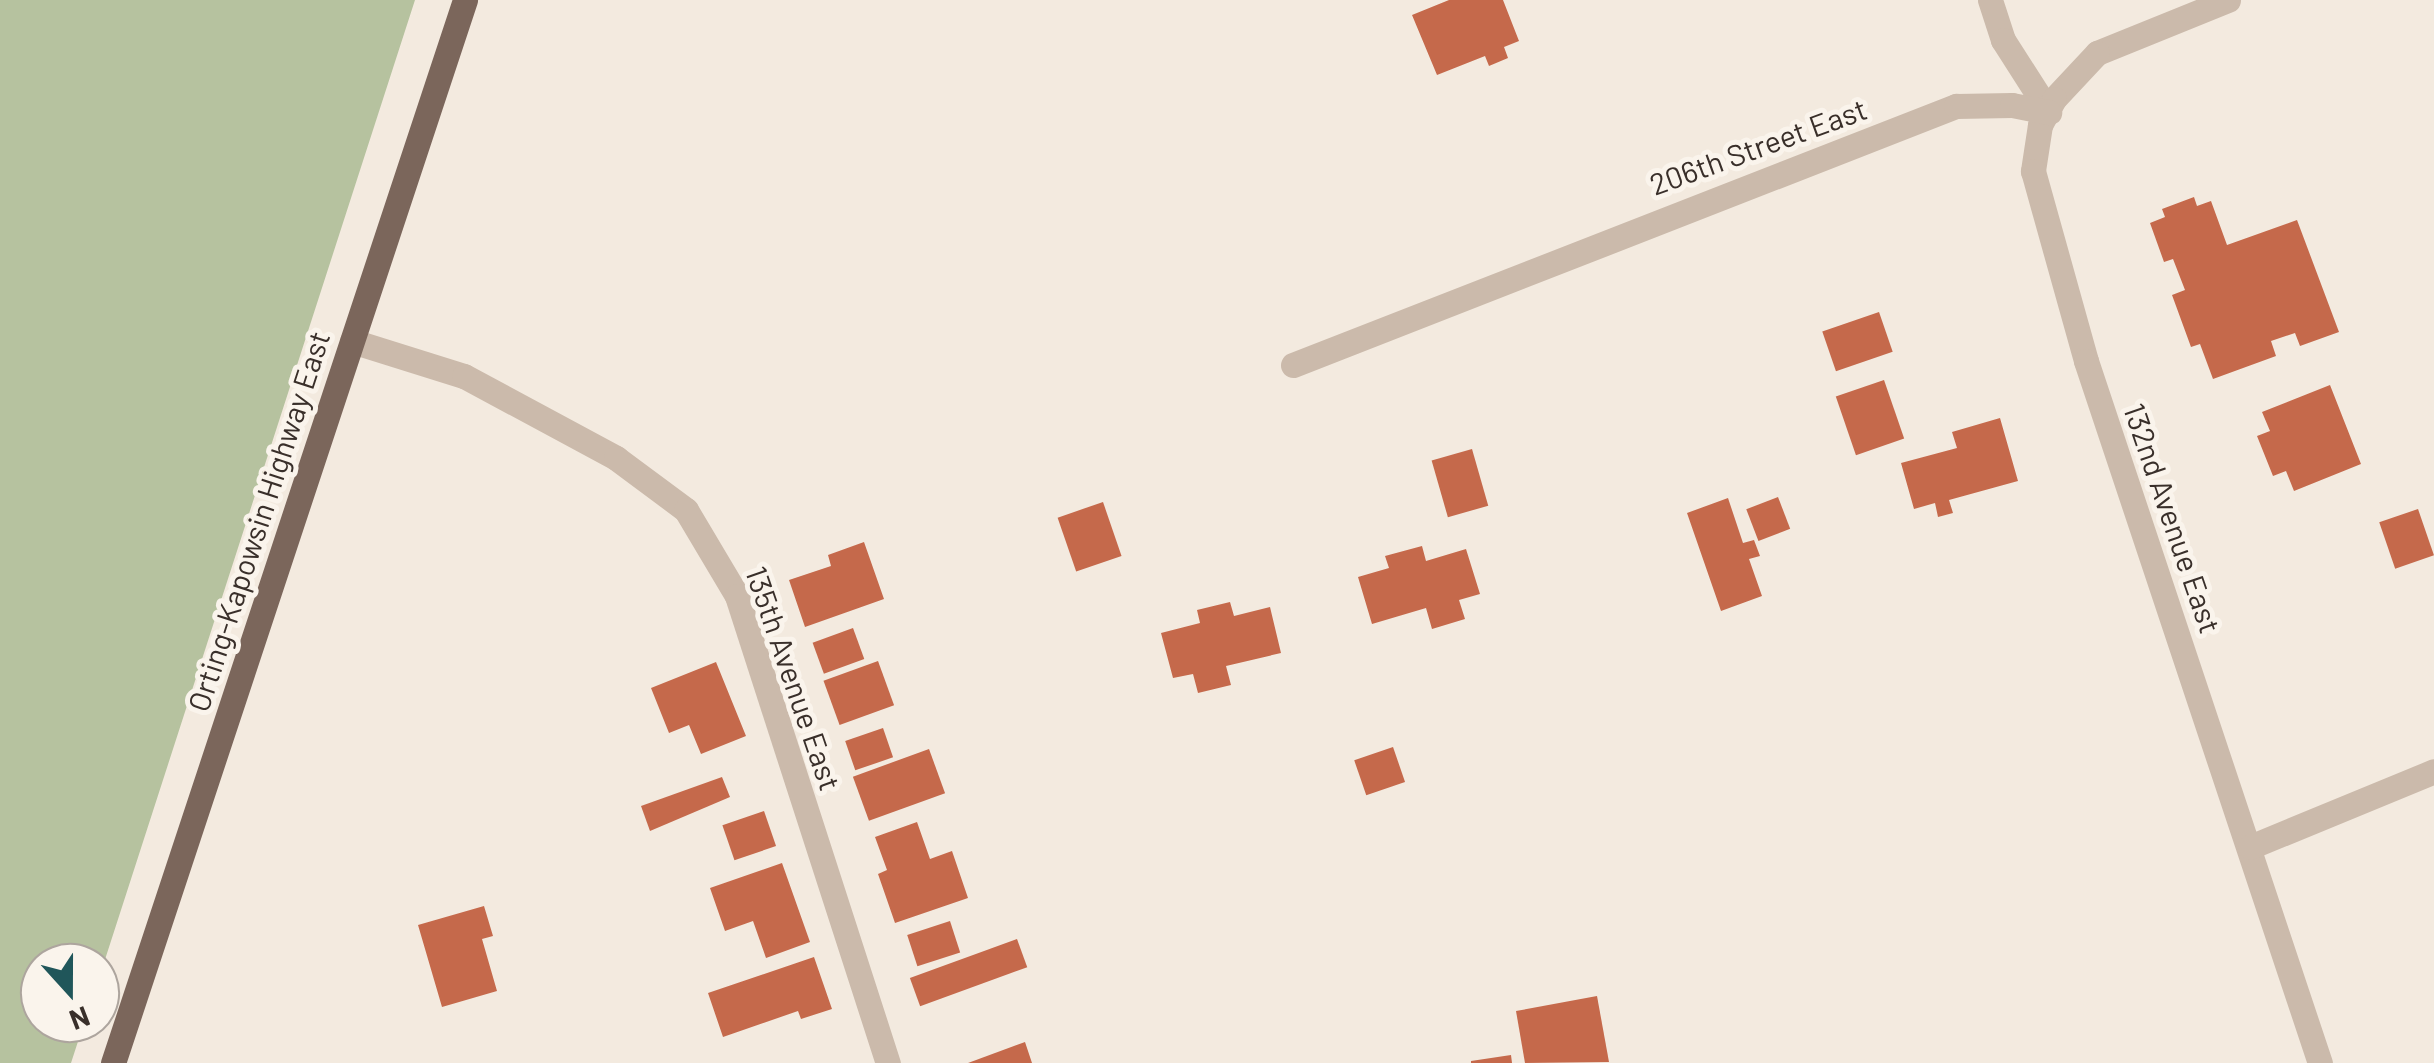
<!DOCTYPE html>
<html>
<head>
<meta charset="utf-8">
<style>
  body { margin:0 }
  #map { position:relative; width:2434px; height:1063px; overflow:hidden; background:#f3eadf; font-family:Barlow,sans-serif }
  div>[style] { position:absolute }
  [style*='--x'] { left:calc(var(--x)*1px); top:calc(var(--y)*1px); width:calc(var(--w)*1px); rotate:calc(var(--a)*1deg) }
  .green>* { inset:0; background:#b6c29f }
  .building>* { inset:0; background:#c5694b; transform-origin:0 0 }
  .minor>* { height:25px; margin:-12.5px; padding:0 12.5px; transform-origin:12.5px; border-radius:12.5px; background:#cbbaab }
  .major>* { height:25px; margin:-12.5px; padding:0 12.5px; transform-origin:12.5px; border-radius:12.5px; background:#7b665b }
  span { translate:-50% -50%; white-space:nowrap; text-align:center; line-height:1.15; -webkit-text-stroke:10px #faf4ec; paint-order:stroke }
  .street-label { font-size:30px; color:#392f2a }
  .north { position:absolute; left:20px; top:943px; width:100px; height:100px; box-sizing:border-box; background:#faf4ec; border:2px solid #ada59e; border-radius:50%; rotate:159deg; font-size:28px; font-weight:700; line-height:40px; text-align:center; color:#392f2a }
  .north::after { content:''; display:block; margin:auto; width:35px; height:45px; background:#20565a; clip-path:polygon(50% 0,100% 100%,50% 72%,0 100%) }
</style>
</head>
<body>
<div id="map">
  <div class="green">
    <i style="clip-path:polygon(0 0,415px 0,100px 975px,100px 963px,40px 963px,40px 1023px,84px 1023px,71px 1063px,0 1063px)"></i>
  </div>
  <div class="building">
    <i style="clip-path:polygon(1449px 0,1503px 0,1519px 41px,1504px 47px,1508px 58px,1489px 66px,1485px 56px,1437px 75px,1412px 15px)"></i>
    <i style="clip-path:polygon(2194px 197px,2197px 206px,2211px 201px,2227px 245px,2297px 220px,2339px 332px,2300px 346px,2295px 333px,2271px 341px,2276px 356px,2213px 379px,2200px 344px,2191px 347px,2172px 295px,2185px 290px,2173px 259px,2164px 262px,2150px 223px,2165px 217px,2162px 209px)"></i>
    <i style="left:1879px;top:312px;width:42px;height:60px;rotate:71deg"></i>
    <i style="left:1884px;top:380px;width:62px;height:51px;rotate:71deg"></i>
    <i style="clip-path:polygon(2330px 385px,2361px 464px,2294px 491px,2286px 471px,2273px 476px,2257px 436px,2270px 431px,2262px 412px)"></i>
    <i style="clip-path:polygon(2000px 418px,2018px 481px,1949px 500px,1953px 513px,1938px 517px,1935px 503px,1914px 509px,1901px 463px,1957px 448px,1952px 432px)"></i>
    <i style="left:1472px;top:449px;width:59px;height:42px;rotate:74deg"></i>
    <i style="left:1778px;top:497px;width:34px;height:34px;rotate:69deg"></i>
    <i style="clip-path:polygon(1728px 498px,1743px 543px,1754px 540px,1760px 556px,1749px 559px,1762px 596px,1721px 611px,1687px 513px)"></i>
    <i style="left:1103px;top:502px;width:57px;height:48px;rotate:71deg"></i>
    <i style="left:2418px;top:509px;width:49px;height:41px;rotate:71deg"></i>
    <i style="clip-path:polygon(864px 542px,884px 599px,805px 627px,789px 580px,831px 566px,828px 555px)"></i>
    <i style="clip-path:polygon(1422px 546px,1426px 561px,1466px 549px,1480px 594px,1459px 600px,1465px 619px,1432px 629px,1426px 608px,1372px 624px,1358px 577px,1389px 568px,1385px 556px)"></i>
    <i style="clip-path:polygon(1230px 602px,1234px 616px,1270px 607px,1281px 653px,1226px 666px,1231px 685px,1198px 693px,1193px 674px,1173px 678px,1161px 633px,1200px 623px,1197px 610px)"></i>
    <i style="left:853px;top:628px;width:33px;height:43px;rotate:70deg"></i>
    <i style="left:878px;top:661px;width:47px;height:58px;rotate:70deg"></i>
    <i style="clip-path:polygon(716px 662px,746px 736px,701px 754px,689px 725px,669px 733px,651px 688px)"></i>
    <i style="left:883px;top:728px;width:31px;height:40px;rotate:71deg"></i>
    <i style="left:1393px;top:747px;width:37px;height:41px;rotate:71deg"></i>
    <i style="left:929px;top:749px;width:47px;height:81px;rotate:70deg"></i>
    <i style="clip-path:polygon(722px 777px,730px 797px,650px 831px,641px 806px)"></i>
    <i style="left:764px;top:811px;width:37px;height:44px;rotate:71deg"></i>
    <i style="clip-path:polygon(917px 822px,930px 859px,952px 851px,968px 898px,895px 923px,878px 874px,887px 870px,875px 837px)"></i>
    <i style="clip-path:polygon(782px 863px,810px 942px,766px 958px,753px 921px,725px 931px,710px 888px)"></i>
    <i style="clip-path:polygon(484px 906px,493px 936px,482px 939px,497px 991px,442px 1007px,418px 925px)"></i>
    <i style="left:950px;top:921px;width:33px;height:45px;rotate:72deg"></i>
    <i style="left:1017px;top:939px;width:30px;height:114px;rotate:70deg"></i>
    <i style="clip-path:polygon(814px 957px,832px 1009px,801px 1019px,798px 1011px,723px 1037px,708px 993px)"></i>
    <i style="clip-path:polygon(1597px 996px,1609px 1062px,1525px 1063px,1516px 1011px)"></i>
    <i style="clip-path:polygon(1025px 1042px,1032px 1063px,968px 1063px)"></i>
    <i style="clip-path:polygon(1511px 1055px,1512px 1063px,1471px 1063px,1471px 1061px)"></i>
  </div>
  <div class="minor">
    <i style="--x:1990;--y:0;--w:42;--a:72"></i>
    <i style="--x:2003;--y:40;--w:85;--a:57.4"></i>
    <i style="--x:2228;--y:0;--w:141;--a:158"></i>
    <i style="--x:2097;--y:53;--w:63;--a:133.1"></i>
    <i style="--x:2054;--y:99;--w:30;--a:118"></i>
    <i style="--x:2040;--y:125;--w:47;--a:98.7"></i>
    <i style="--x:2033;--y:171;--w:197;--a:74.4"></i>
    <i style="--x:2086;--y:361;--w:740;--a:71.57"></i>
    <i style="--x:352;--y:341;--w:117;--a:17.4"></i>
    <i style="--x:464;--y:376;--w:173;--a:28.3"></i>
    <i style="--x:616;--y:458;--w:87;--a:36.6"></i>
    <i style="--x:686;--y:510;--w:100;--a:59.3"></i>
    <i style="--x:737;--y:596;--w:491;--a:72.1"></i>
    <i style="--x:1293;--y:365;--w:712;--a:-21.34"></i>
    <i style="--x:1956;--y:106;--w:56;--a:-1"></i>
    <i style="--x:2012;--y:105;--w:38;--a:11"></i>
    <i style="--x:2250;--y:847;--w:199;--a:-22.4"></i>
  </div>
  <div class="major">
    <i style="--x:113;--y:1063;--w:1120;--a:-71.68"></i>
  </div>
  <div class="street-label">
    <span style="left:1758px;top:146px;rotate:-20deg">206th Street East</span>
    <span style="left:2173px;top:518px;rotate:71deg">132nd Avenue East</span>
    <span style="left:258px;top:521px;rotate:-72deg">Orting-Kapowsin Highway East</span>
    <span style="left:794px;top:678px;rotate:71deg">135th Avenue East</span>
  </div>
  <div class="north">N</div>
</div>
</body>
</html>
